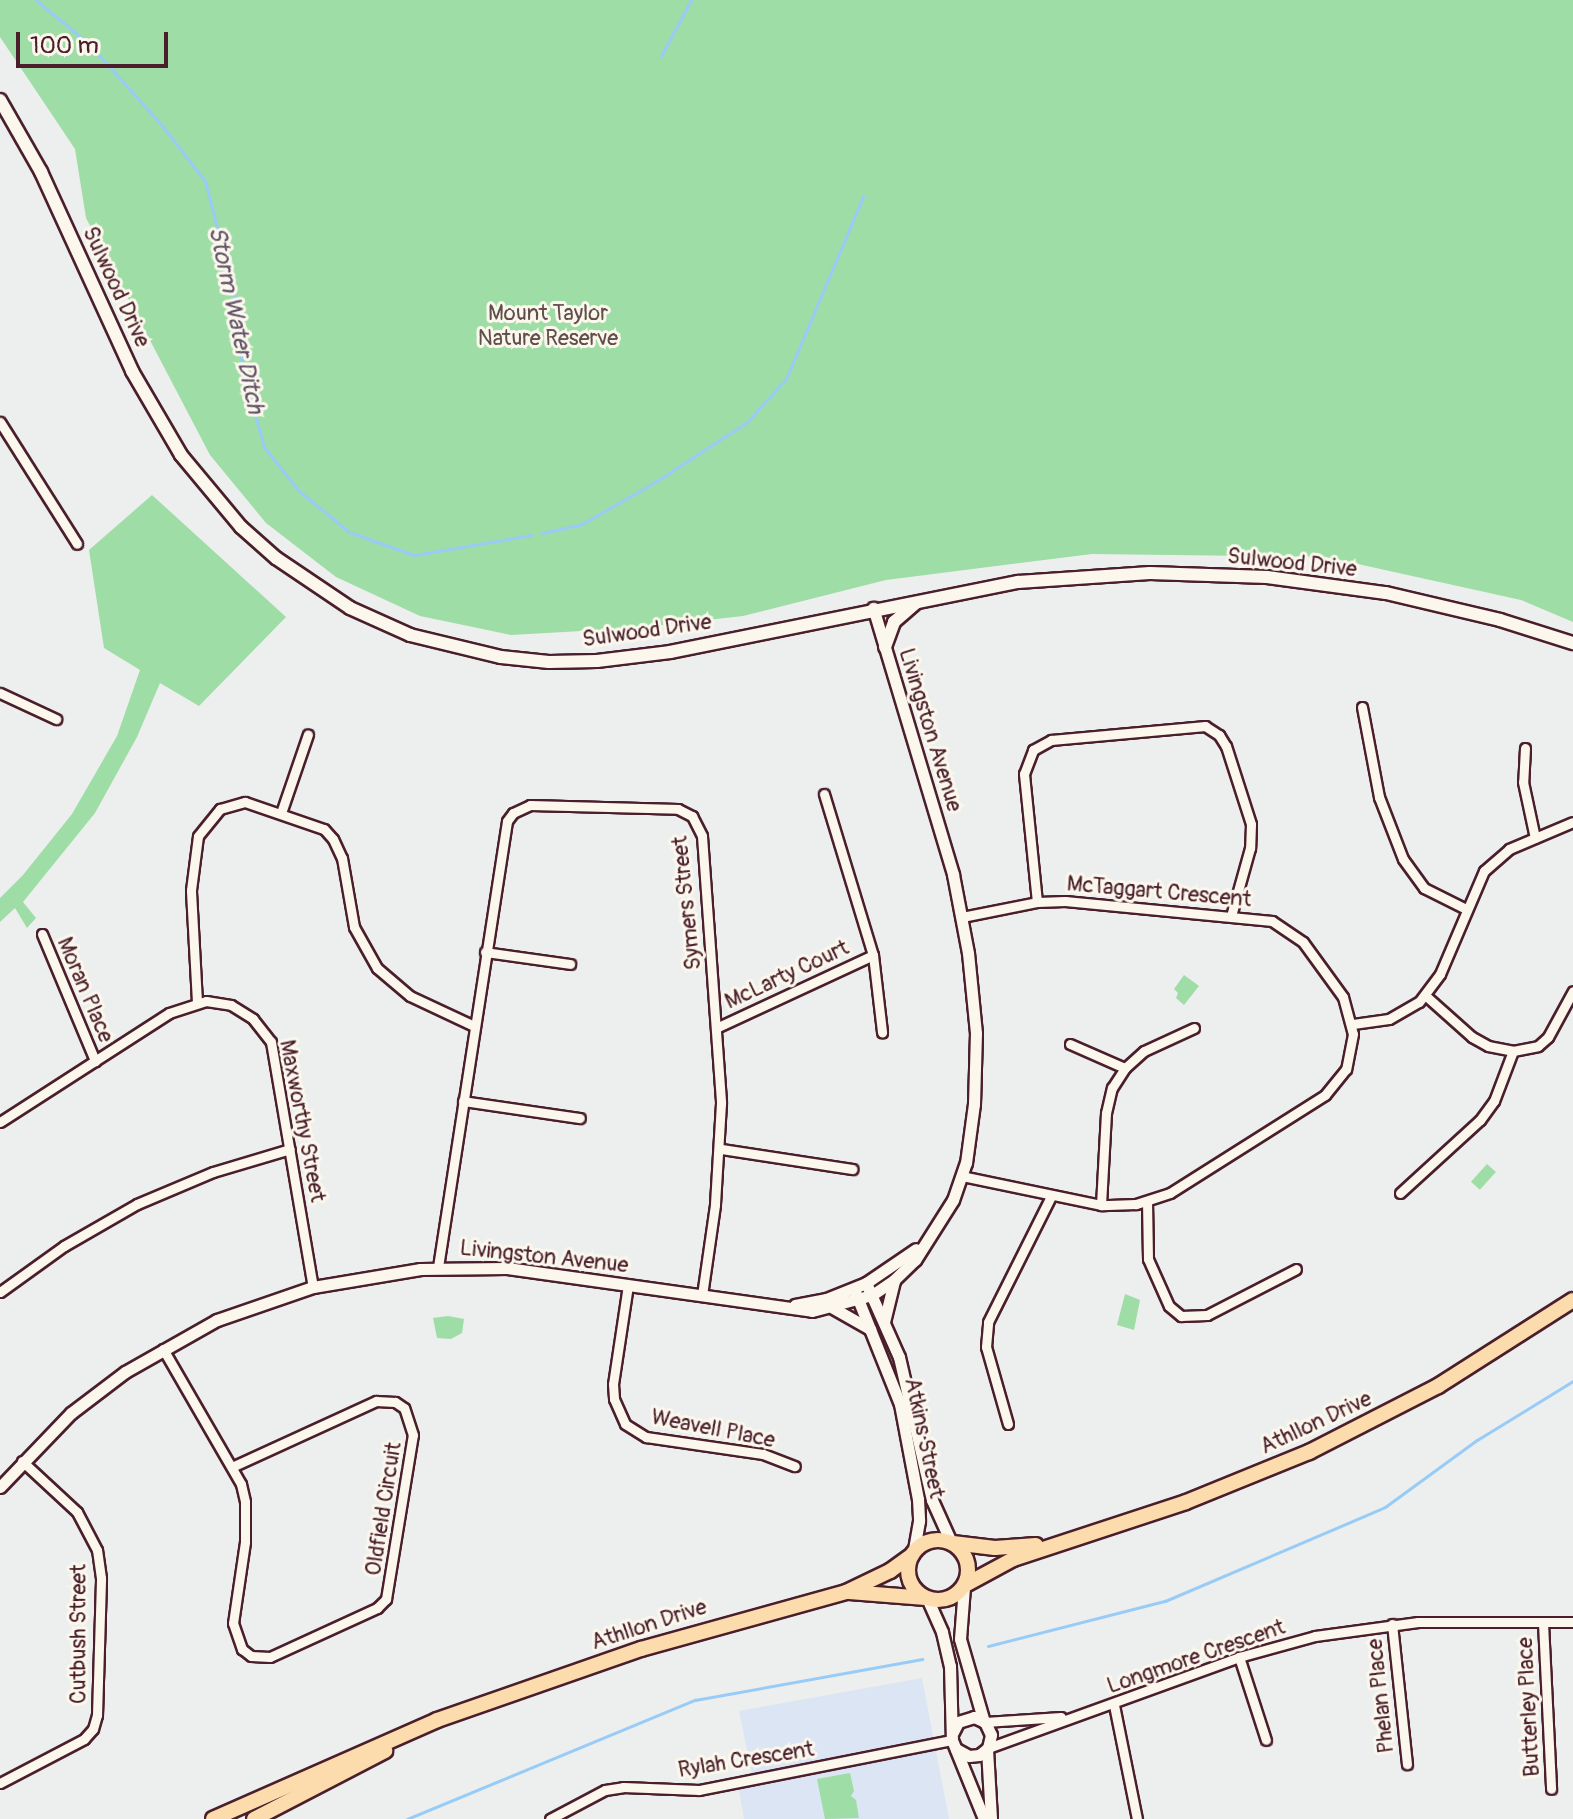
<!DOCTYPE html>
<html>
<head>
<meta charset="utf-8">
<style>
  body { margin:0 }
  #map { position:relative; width:1573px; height:1819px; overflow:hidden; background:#edefef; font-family:Pangolin,sans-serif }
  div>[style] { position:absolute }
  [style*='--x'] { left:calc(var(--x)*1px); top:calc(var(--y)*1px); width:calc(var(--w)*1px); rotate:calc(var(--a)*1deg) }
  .built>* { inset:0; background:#dce5f3 }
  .green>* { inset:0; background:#9edda5; transform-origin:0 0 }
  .stream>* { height:3px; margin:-1.5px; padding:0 1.5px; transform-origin:1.5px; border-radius:1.5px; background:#98ccf6 }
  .roads { filter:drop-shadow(2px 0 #4a1f2b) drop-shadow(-2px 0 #4a1f2b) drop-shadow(0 2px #4a1f2b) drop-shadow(0 -2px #4a1f2b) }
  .minor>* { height:9px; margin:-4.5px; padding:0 4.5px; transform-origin:4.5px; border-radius:4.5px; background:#fbf7ec }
  .tertiary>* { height:11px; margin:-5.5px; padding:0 5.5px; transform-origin:5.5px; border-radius:5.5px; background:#fbf7ec }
  .secondary>* { height:12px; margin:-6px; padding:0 6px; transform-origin:6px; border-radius:6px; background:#fbf7ec }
  .primary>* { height:14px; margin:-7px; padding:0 7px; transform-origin:7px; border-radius:7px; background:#fcdcac }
  .primary>.ring { margin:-7px; padding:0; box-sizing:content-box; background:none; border:14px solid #fcdcac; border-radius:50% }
  span { translate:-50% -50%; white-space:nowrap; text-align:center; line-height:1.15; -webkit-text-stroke:6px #fbf7ec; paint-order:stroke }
  .street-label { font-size:22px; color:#4a1f2b }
  .park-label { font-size:22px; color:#5f4e4a }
  .water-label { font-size:24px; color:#615368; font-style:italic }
  .scale { position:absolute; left:16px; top:32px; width:152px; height:36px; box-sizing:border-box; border:4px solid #4a1f2b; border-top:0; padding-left:10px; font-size:24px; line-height:28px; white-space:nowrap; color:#4a1f2b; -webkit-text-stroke:6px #fbf7ec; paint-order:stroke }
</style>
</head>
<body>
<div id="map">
  <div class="built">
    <i style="clip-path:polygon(922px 1678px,949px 1819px,744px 1819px,737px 1779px,752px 1774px,739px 1711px)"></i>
  </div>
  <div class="green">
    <i style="clip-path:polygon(0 0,1573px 0,1573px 622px,1521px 600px,1326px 557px,1092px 554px,886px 580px,743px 616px,635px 628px,511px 635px,420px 616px,336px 577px,266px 523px,210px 455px,86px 218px,75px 149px,0 37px)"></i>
    <i style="clip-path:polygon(152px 495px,286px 617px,199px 706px,160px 683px,137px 737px,95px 813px,23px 902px,36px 918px,27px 928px,15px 908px,0 922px,0 898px,23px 875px,72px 814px,117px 736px,140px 670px,104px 648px,89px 550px)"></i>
    <i style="clip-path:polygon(1184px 975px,1199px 986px,1184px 1005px,1176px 998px,1178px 993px,1174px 989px)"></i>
    <i style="left:1487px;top:1164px;width:12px;height:24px;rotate:42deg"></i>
    <i style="clip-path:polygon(1125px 1294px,1140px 1300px,1134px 1330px,1117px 1325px)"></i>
    <i style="clip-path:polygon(448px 1316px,464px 1319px,462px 1333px,451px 1339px,437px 1338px,433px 1318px)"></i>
    <i style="clip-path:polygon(850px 1773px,854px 1791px,851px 1796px,856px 1800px,859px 1818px,825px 1819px,817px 1779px)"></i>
  </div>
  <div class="stream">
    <i style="--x:36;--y:0;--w:69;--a:39.7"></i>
    <i style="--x:89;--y:44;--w:106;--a:48.1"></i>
    <i style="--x:160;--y:123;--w:73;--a:52.2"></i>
    <i style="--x:205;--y:181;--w:132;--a:75.5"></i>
    <i style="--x:238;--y:309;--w:60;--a:86.2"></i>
    <i style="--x:242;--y:369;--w:81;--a:74.2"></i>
    <i style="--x:264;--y:447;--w:55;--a:51.7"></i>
    <i style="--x:298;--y:490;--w:66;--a:39.5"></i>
    <i style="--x:349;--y:532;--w:69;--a:19.5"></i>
    <i style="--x:414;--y:555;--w:119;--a:-9.7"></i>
    <i style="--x:661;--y:56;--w:64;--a:-61.8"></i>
    <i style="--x:542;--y:533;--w:41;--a:-12.7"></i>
    <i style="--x:582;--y:524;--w:90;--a:-30"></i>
    <i style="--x:660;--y:479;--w:104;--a:-33.2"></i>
    <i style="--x:747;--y:422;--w:58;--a:-47.8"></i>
    <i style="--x:786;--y:379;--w:198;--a:-67.1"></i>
    <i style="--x:988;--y:1646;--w:183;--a:-14.3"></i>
    <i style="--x:1165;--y:1601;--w:239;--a:-23.1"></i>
    <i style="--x:1385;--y:1507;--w:114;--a:-36.1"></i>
    <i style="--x:1477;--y:1440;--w:113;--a:-31.6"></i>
    <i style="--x:407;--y:1819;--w:312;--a:-22.5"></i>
    <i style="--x:695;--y:1700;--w:231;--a:-10.2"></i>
  </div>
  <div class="roads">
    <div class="minor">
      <i style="--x:0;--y:422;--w:144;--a:57.7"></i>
      <i style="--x:0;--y:693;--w:62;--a:24.9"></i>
      <i style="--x:1362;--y:707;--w:92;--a:79.3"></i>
      <i style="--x:1379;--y:797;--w:66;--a:68.8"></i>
      <i style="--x:1403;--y:859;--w:36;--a:54"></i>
      <i style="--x:1424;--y:888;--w:47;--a:26.6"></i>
      <i style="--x:1525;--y:748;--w:34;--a:93"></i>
      <i style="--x:1523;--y:782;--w:57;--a:77.9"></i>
      <i style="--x:824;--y:794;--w:168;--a:73.1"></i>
      <i style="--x:281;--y:813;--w:83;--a:-71.1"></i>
      <i style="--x:1037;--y:902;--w:129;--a:-95.8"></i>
      <i style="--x:1024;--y:774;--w:26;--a:-69"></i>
      <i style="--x:1033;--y:750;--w:21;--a:-29"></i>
      <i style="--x:1051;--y:740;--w:155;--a:-5.2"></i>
      <i style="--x:1205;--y:726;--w:17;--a:33"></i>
      <i style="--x:1219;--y:735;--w:13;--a:58"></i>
      <i style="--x:1226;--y:746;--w:82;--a:72.2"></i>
      <i style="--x:1251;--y:824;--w:24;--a:92"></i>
      <i style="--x:1250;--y:848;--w:71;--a:105.6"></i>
      <i style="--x:962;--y:917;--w:76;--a:-11.3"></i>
      <i style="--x:1037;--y:902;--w:28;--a:-2"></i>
      <i style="--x:1065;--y:901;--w:208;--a:5.5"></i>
      <i style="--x:1272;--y:921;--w:37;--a:34"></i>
      <i style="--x:1303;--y:942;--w:68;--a:54"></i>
      <i style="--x:1343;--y:997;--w:38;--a:75"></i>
      <i style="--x:1353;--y:1034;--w:36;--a:101"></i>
      <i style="--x:1346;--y:1069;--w:33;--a:129"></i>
      <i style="--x:1325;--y:1095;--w:183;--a:147.7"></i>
      <i style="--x:1170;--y:1193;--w:36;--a:162"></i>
      <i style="--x:1136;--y:1204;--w:35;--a:178"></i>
      <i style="--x:1101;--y:1205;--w:142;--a:-168.2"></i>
      <i style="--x:42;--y:934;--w:138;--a:67.3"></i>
      <i style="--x:485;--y:952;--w:86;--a:8"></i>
      <i style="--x:1426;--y:996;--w:62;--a:41.7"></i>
      <i style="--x:1472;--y:1037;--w:18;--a:29"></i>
      <i style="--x:1488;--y:1046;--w:25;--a:11"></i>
      <i style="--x:1513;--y:1051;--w:25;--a:-11"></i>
      <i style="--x:1538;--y:1046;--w:13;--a:-42"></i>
      <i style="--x:1548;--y:1037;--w:52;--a:-61.5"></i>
      <i style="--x:197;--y:1002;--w:112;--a:-93.1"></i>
      <i style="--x:191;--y:890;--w:54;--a:-82.6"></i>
      <i style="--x:198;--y:836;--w:35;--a:-51"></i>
      <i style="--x:220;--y:809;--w:26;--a:-16"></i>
      <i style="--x:245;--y:802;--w:83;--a:18.9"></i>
      <i style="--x:324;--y:829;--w:13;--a:48"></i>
      <i style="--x:333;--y:839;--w:21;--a:65"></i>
      <i style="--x:342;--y:858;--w:70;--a:80.1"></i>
      <i style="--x:354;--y:927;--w:47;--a:60.7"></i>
      <i style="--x:377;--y:968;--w:43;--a:40.3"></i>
      <i style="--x:410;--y:996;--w:71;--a:25.1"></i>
      <i style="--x:1353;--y:1024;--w:36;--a:-8"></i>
      <i style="--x:1389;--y:1019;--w:34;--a:-30"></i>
      <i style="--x:1419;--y:1002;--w:35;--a:-53"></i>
      <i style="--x:1440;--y:974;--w:112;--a:-66.9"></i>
      <i style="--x:1484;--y:871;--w:33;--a:-41"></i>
      <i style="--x:1509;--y:849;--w:69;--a:-22.9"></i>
      <i style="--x:716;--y:1028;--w:173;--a:-24.9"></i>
      <i style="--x:873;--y:955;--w:78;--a:83.3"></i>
      <i style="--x:1070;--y:1044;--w:60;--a:23.6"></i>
      <i style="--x:463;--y:1101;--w:118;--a:8.3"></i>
      <i style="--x:0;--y:1122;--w:201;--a:-32.8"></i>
      <i style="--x:169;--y:1013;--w:39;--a:-18"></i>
      <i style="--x:206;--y:1001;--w:25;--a:9"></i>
      <i style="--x:231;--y:1005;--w:26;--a:32"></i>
      <i style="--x:253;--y:1019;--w:29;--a:52"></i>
      <i style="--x:271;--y:1042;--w:249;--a:80.3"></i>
      <i style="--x:721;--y:1149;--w:133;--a:8.7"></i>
      <i style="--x:1400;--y:1193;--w:108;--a:-42.4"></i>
      <i style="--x:1480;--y:1120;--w:24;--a:-54"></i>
      <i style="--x:1494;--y:1101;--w:53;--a:-69.2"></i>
      <i style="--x:1147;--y:1201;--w:58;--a:89"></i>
      <i style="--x:1148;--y:1259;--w:51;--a:65.9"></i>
      <i style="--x:1169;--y:1306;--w:16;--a:40"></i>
      <i style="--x:1181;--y:1316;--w:26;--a:-2"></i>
      <i style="--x:1207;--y:1315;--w:100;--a:-27.3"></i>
      <i style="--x:1101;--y:1205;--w:92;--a:-86.9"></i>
      <i style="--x:1106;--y:1113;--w:26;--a:-77"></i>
      <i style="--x:1112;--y:1088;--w:24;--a:-57"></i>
      <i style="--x:1125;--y:1068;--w:25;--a:-42"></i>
      <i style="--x:1144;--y:1051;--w:55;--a:-24.7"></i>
      <i style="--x:438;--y:1267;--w:451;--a:-81.2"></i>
      <i style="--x:507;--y:821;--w:10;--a:-53"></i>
      <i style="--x:513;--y:813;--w:19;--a:-25"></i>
      <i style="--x:530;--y:805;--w:148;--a:1.5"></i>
      <i style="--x:678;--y:809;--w:16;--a:27"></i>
      <i style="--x:692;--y:816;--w:22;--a:63"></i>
      <i style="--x:702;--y:836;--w:268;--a:85.9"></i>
      <i style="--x:721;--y:1103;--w:102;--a:93.4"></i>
      <i style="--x:715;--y:1205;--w:91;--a:98.2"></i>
      <i style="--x:628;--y:1285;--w:100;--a:98.6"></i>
      <i style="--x:613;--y:1384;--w:15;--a:86"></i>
      <i style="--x:614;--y:1399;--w:27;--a:66"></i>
      <i style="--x:625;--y:1424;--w:25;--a:32"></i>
      <i style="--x:646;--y:1437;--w:118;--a:8.3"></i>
      <i style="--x:763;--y:1454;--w:34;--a:21"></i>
      <i style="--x:0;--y:1292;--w:79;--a:-35.7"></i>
      <i style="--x:64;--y:1246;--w:84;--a:-29.9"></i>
      <i style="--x:137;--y:1204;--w:82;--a:-22.8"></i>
      <i style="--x:213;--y:1172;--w:80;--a:-16.6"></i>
      <i style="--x:163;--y:1349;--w:156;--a:60"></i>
      <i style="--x:241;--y:1484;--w:18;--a:77"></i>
      <i style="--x:245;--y:1502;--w:40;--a:90"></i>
      <i style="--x:245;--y:1542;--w:82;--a:98.4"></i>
      <i style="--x:233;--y:1623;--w:28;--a:71"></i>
      <i style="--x:242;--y:1649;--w:11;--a:38"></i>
      <i style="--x:251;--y:1656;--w:19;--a:3"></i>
      <i style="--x:270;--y:1657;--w:118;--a:-24.6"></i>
      <i style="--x:377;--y:1608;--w:13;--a:-45"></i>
      <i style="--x:386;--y:1599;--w:166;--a:-80.7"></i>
      <i style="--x:413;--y:1435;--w:28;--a:-108"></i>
      <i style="--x:404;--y:1408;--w:11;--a:-146"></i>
      <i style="--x:395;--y:1402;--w:19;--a:-177"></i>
      <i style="--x:376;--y:1401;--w:158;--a:155.4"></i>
      <i style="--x:1008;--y:1424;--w:80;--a:-105.9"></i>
      <i style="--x:986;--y:1347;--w:25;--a:-85"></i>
      <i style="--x:988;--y:1322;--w:141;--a:-63.4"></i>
      <i style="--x:1543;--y:1623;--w:166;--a:87.2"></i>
      <i style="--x:1392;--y:1624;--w:141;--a:83.9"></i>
      <i style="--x:1239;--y:1657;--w:87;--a:72"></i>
      <i style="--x:1114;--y:1705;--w:116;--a:78.6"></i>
      <i style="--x:985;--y:1722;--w:76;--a:-3.8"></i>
      <i style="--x:988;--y:1748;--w:267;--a:-19.9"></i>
      <i style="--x:1239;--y:1657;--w:79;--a:-15.4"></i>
      <i style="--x:1315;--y:1636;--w:104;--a:-7.7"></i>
      <i style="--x:1418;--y:1622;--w:155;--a:0"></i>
      <i style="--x:0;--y:1783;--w:95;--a:-27.6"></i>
      <i style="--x:84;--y:1739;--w:13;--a:-48"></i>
      <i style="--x:93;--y:1729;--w:15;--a:-74"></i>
      <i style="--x:97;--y:1715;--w:137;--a:-88.3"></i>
      <i style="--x:101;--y:1578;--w:28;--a:-98"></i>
      <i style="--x:97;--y:1550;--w:43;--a:-117.8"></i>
      <i style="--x:77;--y:1512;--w:75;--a:-137.2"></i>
      <i style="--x:550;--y:1819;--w:62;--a:-27.8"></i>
      <i style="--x:605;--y:1790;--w:18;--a:-9"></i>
      <i style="--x:623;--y:1787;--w:76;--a:2.3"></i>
      <i style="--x:699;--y:1790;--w:258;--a:-11.2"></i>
    </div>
    <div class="tertiary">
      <i style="--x:866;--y:1283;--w:81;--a:66"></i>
      <i style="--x:899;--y:1357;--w:147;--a:77"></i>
      <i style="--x:932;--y:1500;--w:46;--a:65.7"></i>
      <i style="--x:854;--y:1289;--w:124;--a:68.2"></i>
      <i style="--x:900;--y:1404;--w:97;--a:79.3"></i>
      <i style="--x:918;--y:1499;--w:22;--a:87"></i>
      <i style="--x:919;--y:1521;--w:34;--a:100"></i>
      <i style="--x:795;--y:1305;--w:32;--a:-11"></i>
      <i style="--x:826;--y:1299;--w:43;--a:-21.8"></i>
      <i style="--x:866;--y:1283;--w:60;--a:-34.2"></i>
      <i style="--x:833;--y:1308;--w:43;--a:29.6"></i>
      <i style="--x:884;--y:1322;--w:42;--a:-76.3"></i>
      <i style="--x:0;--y:1487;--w:103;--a:-46.2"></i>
      <i style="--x:71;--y:1413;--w:68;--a:-37.2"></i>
      <i style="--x:125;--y:1372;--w:106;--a:-29.5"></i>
      <i style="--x:217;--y:1320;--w:102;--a:-19"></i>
      <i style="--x:313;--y:1287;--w:109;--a:-9.5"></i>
      <i style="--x:420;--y:1269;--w:87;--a:-0.7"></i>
      <i style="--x:507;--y:1268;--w:308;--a:8"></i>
      <i style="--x:812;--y:1311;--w:62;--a:-14.9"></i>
      <i style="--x:872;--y:1295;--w:27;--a:-34"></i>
      <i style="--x:894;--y:1280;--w:29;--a:-44"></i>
      <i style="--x:915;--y:1260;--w:71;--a:-57.7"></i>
      <i style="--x:953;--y:1200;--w:39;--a:-71"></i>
      <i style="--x:966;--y:1163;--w:60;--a:-82.3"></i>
      <i style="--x:974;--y:1104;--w:71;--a:-88.4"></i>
      <i style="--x:976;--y:1033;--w:80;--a:-95.7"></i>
      <i style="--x:968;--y:953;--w:80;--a:-100.8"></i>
      <i style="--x:953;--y:874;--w:278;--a:-106.7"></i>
      <i style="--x:964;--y:1587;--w:52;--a:94.4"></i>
      <i style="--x:960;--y:1639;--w:86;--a:73.9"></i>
      <i style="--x:927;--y:1598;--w:37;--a:66"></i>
      <i style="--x:942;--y:1632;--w:35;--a:77"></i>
      <i style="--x:950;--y:1666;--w:74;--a:88.5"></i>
      <i style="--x:952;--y:1740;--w:85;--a:67.9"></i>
      <i style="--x:953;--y:1732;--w:11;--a:-63"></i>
      <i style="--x:958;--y:1722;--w:17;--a:-17"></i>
      <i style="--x:974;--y:1717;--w:12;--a:24"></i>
      <i style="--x:985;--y:1722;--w:14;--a:65"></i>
      <i style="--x:991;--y:1735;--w:13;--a:103"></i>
      <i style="--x:988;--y:1748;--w:11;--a:142"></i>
      <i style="--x:979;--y:1755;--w:10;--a:174"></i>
      <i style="--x:969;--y:1756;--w:15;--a:-152"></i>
      <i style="--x:987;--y:1749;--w:70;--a:86.7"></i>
    </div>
    <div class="secondary">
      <i style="--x:0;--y:100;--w:83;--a:60.3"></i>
      <i style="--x:41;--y:172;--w:219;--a:65.4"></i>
      <i style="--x:132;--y:371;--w:97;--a:59.7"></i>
      <i style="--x:181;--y:455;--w:94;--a:50.2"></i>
      <i style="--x:241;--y:527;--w:47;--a:41.5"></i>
      <i style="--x:276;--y:558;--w:89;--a:34"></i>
      <i style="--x:350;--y:608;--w:66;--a:24.2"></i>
      <i style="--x:410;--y:635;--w:94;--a:13.6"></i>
      <i style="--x:501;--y:657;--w:48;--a:5.9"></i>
      <i style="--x:549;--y:662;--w:48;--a:-1.2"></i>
      <i style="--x:597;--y:661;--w:74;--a:-7"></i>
      <i style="--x:670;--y:652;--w:355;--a:-11.4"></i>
      <i style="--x:1018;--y:582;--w:132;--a:-3.9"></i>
      <i style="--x:1150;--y:573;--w:117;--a:2"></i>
      <i style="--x:1267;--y:577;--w:120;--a:7.7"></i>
      <i style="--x:1386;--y:593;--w:117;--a:13.3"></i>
      <i style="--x:1500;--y:620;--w:77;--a:17.5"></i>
      <i style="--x:885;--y:647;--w:27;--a:-70"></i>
      <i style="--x:894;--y:622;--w:29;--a:-41"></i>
    </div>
    <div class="primary">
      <i class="ring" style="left:908px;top:1540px;width:46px;height:46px"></i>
      <i style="--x:953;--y:1543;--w:42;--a:6.8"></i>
      <i style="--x:995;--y:1548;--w:41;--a:-4.2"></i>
      <i style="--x:965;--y:1585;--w:55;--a:-28.4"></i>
      <i style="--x:1013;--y:1559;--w:182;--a:-18.2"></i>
      <i style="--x:1186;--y:1502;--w:133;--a:-22.1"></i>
      <i style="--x:1309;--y:1452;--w:145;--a:-27.1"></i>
      <i style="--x:1438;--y:1386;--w:160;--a:-32.5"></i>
      <i style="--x:850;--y:1592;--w:75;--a:4.6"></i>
      <i style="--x:213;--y:1819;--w:245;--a:-23.8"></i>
      <i style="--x:437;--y:1720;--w:216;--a:-19.2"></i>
      <i style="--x:641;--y:1649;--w:213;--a:-15.5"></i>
      <i style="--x:846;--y:1592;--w:49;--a:-25.5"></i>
      <i style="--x:890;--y:1571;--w:27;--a:-36"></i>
      <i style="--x:254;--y:1819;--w:148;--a:-27.4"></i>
    </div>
  </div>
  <div class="street-label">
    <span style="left:116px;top:287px;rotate:65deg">Sulwood Drive</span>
    <span style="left:1292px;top:563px;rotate:6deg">Sulwood Drive</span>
    <span style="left:647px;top:631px;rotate:-8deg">Sulwood Drive</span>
    <span style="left:930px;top:730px;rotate:73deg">Livingston Avenue</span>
    <span style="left:1159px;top:892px;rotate:5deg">McTaggart Crescent</span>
    <span style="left:687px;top:903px;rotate:-96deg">Symers Street</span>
    <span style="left:787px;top:975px;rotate:-25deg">McLarty Court</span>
    <span style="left:85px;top:990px;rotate:67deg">Moran Place</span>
    <span style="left:302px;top:1121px;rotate:79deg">Maxworthy Street</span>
    <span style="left:544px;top:1257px;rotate:6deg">Livingston Avenue</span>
    <span style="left:1316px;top:1423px;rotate:-25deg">Athllon Drive</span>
    <span style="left:713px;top:1429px;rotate:11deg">Weavell Place</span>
    <span style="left:924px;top:1438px;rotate:78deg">Atkins Street</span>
    <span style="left:384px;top:1509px;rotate:-81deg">Oldfield Circuit</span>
    <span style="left:649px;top:1625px;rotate:-18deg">Athllon Drive</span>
    <span style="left:79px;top:1634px;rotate:-90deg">Cutbush Street</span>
    <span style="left:1196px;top:1657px;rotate:-19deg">Longmore Crescent</span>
    <span style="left:1381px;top:1696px;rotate:-96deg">Phelan Place</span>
    <span style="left:1529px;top:1707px;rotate:-93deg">Butterley Place</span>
    <span style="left:746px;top:1760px;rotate:-9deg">Rylah Crescent</span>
  </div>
  <div class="park-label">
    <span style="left:548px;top:326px">Mount Taylor<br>Nature Reserve</span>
  </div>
  <div class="water-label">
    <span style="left:236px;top:320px;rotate:78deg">Storm Water Ditch</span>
  </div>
  <div class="scale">100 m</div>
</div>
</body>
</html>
